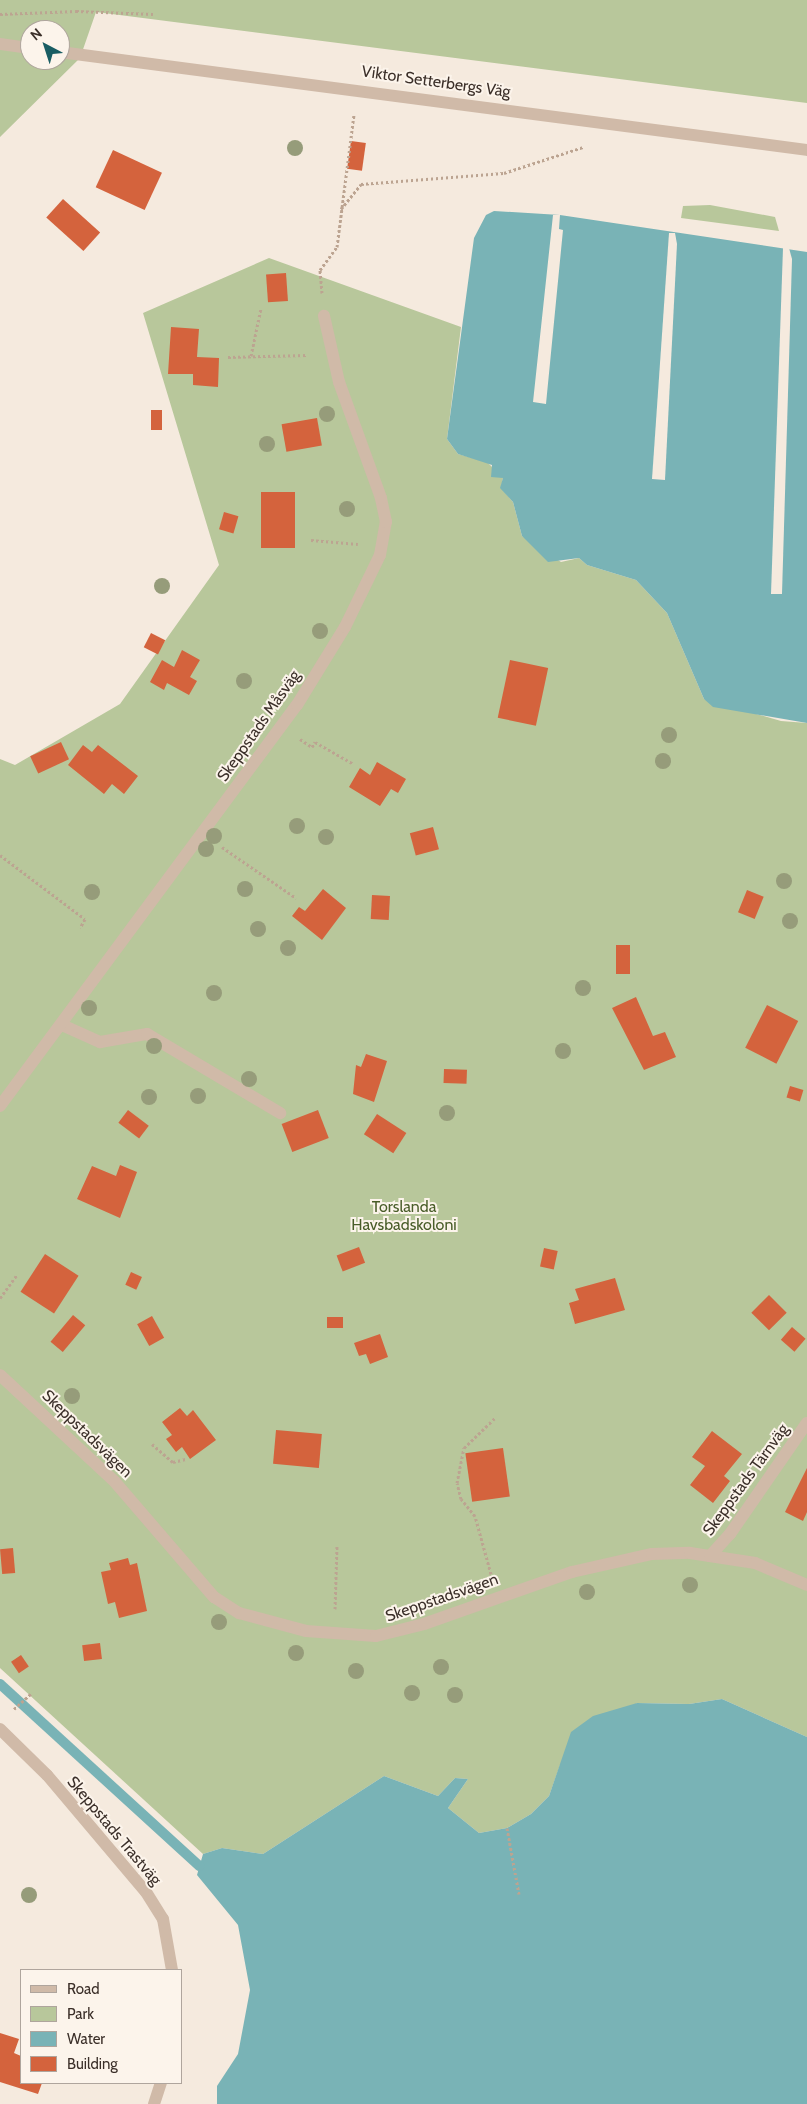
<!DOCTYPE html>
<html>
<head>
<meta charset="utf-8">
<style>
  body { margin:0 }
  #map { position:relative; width:807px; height:2104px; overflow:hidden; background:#f5eade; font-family:Cabin,sans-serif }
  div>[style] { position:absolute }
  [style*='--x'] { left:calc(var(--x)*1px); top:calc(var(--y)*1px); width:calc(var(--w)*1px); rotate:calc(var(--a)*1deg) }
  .green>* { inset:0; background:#b8c79b }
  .water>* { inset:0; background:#79b3b6 }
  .pier>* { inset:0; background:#f5eade }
  .stream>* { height:10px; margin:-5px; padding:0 5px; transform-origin:5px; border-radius:5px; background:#79b3b6 }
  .building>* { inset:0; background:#d4633d; transform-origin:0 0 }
  .path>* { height:3px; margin-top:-1.5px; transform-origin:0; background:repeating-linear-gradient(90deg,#bca491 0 2.5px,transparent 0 5px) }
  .lane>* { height:12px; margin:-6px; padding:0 6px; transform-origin:6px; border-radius:6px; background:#d0baa8 }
  .street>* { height:12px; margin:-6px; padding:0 6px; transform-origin:6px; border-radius:6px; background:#d0baa8 }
  .trees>* { width:16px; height:16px; margin:-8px; border-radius:50%; background:#969c7a }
  span { translate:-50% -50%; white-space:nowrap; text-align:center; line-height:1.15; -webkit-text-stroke:4px #fcf4eb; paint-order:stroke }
  .street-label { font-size:16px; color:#3b2f29 }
  .park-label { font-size:16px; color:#495d29 }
  .legend { position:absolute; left:20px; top:1969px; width:162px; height:115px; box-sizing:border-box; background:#fcf4eb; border:1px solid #afa59d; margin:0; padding:6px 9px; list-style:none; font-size:15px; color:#3b2f29 }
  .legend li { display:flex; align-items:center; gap:10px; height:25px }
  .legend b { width:25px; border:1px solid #afa59d }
  .north { position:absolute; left:20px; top:20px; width:50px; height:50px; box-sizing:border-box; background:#fcf4eb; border:1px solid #afa59d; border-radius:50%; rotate:320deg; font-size:14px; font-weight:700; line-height:20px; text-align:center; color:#3b2f29 }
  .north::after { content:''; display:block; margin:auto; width:18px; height:22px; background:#195d63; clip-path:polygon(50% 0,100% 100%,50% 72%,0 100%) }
</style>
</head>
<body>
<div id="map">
  <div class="green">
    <i style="clip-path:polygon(evenodd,0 0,807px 0,807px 103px,96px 12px,80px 58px,0 137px,0 0,30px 30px,60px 30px,60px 60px,30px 60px,30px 30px)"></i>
    <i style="clip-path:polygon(710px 205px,775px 217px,779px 231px,681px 218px,683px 206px)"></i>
    <i style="clip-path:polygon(269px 258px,461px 327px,447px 439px,458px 454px,487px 462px,503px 478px,501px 488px,513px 502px,522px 536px,561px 562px,579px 558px,587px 565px,636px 580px,667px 613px,704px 699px,781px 721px,807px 723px,807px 1737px,722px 1699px,689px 1704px,637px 1703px,560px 1765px,549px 1796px,531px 1814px,507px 1828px,479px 1833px,448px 1808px,468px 1779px,455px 1778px,438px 1796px,384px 1776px,263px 1854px,222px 1848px,203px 1854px,0 1668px,0 759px,15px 765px,120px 704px,219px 565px,143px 313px)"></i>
  </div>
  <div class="water">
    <i style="clip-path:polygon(494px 211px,560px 215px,807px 252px,807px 723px,713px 707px,704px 699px,667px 613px,636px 580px,587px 565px,579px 558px,548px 562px,522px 536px,513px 502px,500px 488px,503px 478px,491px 477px,492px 465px,458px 454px,447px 439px,474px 238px,486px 215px)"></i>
    <i style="clip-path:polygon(722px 1699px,807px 1737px,807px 2104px,217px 2104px,217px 2086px,238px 2054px,250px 1990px,238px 1925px,197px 1875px,203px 1854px,222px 1848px,263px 1854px,384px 1776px,438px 1796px,455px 1778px,468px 1779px,448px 1808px,479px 1833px,507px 1828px,531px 1814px,549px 1796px,571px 1732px,593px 1716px,637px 1703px,689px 1704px)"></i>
  </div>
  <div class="pier">
    <i style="clip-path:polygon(553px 215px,560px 215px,559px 229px,563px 230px,546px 404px,533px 402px)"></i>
    <i style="clip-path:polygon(669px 233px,675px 233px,677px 244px,665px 480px,652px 479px)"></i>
    <i style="clip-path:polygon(783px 248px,789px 248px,792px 259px,782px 594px,771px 594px)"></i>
  </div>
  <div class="stream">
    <i style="--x:0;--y:1684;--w:270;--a:42.4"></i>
  </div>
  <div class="building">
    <i style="left:351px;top:141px;width:15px;height:28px;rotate:8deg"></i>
    <i style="left:113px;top:150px;width:54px;height:41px;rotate:25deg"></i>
    <i style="left:63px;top:199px;width:50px;height:25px;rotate:42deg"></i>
    <i style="left:286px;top:273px;width:28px;height:20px;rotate:86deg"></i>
    <i style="clip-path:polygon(171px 327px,199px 329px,197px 357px,219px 358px,218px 387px,193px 385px,193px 374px,168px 374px)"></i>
    <i style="left:151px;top:410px;width:11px;height:20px"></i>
    <i style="left:317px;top:418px;width:28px;height:36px;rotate:80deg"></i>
    <i style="left:261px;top:492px;width:34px;height:56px"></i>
    <i style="left:224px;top:512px;width:15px;height:18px;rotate:16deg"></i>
    <i style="left:151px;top:633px;width:16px;height:16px;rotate:27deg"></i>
    <i style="clip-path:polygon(182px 650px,200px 660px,190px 677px,197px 681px,189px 695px,167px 683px,164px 690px,150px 682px,162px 660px,174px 667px)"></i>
    <i style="left:510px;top:660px;width:39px;height:59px;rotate:12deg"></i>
    <i style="left:61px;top:742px;width:19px;height:34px;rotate:65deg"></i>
    <i style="clip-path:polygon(83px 745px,92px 752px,98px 745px,138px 776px,124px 794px,112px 784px,104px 794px,68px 765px)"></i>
    <i style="clip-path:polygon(377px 762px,406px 779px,398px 793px,391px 789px,380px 806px,349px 787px,360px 768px,370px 775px)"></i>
    <i style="left:433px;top:827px;width:23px;height:24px;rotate:75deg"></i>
    <i style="clip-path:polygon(323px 889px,346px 908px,322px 940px,292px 916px,299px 907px,305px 911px)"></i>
    <i style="left:747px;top:890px;width:18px;height:24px;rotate:22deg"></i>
    <i style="left:372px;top:895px;width:18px;height:24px;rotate:3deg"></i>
    <i style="left:616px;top:945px;width:14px;height:29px"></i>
    <i style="clip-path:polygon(636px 997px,653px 1036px,665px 1032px,676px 1057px,644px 1070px,612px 1008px)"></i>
    <i style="left:767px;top:1005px;width:35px;height:48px;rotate:27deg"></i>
    <i style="clip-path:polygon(366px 1054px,387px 1061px,374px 1102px,353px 1094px,356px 1065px,361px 1067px)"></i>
    <i style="left:444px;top:1069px;width:23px;height:14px;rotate:2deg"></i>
    <i style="left:790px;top:1086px;width:14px;height:12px;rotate:17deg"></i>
    <i style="left:128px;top:1110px;width:26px;height:16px;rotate:37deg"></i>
    <i style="left:318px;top:1110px;width:30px;height:39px;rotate:69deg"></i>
    <i style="left:377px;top:1114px;width:35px;height:24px;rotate:33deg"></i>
    <i style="clip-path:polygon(120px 1165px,137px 1172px,120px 1218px,77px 1199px,92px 1166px,116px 1176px)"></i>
    <i style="left:359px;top:1247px;width:17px;height:24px;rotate:69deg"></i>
    <i style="left:544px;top:1248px;width:14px;height:19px;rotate:12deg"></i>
    <i style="left:45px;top:1254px;width:40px;height:45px;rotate:33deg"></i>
    <i style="left:131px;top:1272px;width:12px;height:14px;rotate:24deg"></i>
    <i style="clip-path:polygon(615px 1278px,625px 1310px,575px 1324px,569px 1303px,579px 1300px,575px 1289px)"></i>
    <i style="left:769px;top:1295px;width:25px;height:25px;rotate:45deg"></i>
    <i style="left:73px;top:1315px;width:16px;height:35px;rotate:40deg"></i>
    <i style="left:152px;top:1316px;width:25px;height:17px;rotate:61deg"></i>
    <i style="left:327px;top:1317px;width:16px;height:11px"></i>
    <i style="left:792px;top:1327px;width:18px;height:17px;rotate:41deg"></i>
    <i style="clip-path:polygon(380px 1334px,388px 1357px,370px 1364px,366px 1354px,359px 1356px,354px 1343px)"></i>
    <i style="clip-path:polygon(180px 1408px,187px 1416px,193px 1410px,216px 1440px,190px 1459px,182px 1447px,176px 1452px,166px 1439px,172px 1435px,162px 1422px)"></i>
    <i style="left:276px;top:1430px;width:46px;height:34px;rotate:5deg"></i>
    <i style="clip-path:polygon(712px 1431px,742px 1454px,724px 1476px,730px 1481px,713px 1503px,690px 1485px,705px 1466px,692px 1457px)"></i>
    <i style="left:503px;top:1448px;width:49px;height:38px;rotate:82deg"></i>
    <i style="clip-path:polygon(807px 1468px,807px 1512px,803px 1521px,785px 1512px)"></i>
    <i style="left:13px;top:1548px;width:25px;height:13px;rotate:85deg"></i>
    <i style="clip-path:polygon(128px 1558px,130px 1565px,137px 1563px,147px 1611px,119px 1618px,115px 1602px,108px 1604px,101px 1572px,111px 1570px,109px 1563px)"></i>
    <i style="left:100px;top:1643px;width:16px;height:18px;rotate:83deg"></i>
    <i style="left:21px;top:1655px;width:14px;height:12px;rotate:56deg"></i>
    <i style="clip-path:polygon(0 2033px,19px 2039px,14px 2053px,21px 2056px,21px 2083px,42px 2083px,38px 2094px,0 2082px)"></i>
  </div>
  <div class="path">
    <i style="--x:0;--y:14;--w:76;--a:-2.3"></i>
    <i style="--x:76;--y:11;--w:77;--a:2.2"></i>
    <i style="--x:341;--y:209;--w:32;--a:-51"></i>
    <i style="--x:361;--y:184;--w:143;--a:-4.4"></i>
    <i style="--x:504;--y:173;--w:83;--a:-18.2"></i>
    <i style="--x:322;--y:293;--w:23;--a:-95"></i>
    <i style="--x:320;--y:270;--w:29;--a:-54"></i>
    <i style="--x:337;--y:247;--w:133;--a:-82.7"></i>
    <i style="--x:251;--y:356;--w:49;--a:-78.2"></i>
    <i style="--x:228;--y:357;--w:79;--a:-1.5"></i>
    <i style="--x:311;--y:540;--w:47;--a:4.9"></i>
    <i style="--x:300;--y:739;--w:14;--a:34"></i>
    <i style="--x:312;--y:747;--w:6;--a:-59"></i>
    <i style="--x:315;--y:742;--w:43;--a:29.6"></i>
    <i style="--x:222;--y:847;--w:90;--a:34.6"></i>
    <i style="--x:0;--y:855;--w:106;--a:37"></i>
    <i style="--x:85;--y:919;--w:10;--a:119"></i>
    <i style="--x:0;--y:1298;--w:29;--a:-54"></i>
    <i style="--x:152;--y:1444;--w:28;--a:41"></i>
    <i style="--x:173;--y:1462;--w:13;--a:-13"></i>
    <i style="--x:491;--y:1574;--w:60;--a:-105.4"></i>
    <i style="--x:475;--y:1516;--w:22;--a:-129"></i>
    <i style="--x:461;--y:1499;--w:16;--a:-104"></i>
    <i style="--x:457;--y:1483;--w:36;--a:-79"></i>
    <i style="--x:464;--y:1448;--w:45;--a:-44.1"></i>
    <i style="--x:335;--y:1609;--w:64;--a:-88.2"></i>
    <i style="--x:14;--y:1709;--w:24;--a:-42"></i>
    <i style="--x:507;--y:1828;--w:67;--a:79.7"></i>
  </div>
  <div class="lane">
    <i style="--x:62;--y:1025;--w:42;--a:24.1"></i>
    <i style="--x:100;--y:1042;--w:48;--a:-9.7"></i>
    <i style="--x:147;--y:1034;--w:155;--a:30.7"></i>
    <i style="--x:0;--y:1106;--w:499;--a:-53.5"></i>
    <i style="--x:297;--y:705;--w:92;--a:-58.4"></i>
    <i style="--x:345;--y:627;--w:80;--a:-64.1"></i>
    <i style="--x:380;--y:555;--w:34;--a:-80"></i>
    <i style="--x:386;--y:522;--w:25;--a:-102"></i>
    <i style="--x:381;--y:498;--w:123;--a:-109.9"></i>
    <i style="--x:339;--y:382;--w:68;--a:-102.8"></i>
    <i style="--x:0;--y:1375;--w:157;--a:42.9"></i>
    <i style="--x:115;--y:1482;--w:152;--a:49.3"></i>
    <i style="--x:214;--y:1597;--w:30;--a:33"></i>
    <i style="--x:239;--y:1613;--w:69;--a:15"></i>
    <i style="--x:306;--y:1631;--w:70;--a:4.1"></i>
    <i style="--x:376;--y:1636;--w:49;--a:-14"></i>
    <i style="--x:424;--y:1624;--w:157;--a:-19.4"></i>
    <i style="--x:572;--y:1572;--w:82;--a:-12.7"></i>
    <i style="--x:652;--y:1554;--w:38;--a:-2"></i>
    <i style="--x:690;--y:1553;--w:66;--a:8.7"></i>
    <i style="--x:755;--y:1563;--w:56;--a:22.9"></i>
    <i style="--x:710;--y:1556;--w:30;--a:-48"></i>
    <i style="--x:730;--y:1534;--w:135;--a:-55.3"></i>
    <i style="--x:0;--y:1729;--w:66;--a:44.4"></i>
    <i style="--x:47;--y:1775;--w:153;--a:49.8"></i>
    <i style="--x:146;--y:1892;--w:32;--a:58"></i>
    <i style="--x:163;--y:1919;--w:52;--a:80"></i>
    <i style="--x:154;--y:2104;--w:22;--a:-72"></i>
  </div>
  <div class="street">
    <i style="--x:0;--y:44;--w:30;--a:8"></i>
    <i style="--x:60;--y:52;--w:753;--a:7.47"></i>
  </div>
  <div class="trees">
    <i style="left:295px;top:148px"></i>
    <i style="left:327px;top:414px"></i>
    <i style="left:267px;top:444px"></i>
    <i style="left:347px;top:509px"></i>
    <i style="left:162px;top:586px"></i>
    <i style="left:320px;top:631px"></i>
    <i style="left:244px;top:681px"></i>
    <i style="left:669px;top:735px"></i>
    <i style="left:663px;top:761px"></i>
    <i style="left:297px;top:826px"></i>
    <i style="left:214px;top:836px"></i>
    <i style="left:326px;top:837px"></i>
    <i style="left:206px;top:849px"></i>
    <i style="left:784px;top:881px"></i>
    <i style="left:245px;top:889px"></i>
    <i style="left:92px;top:892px"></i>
    <i style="left:790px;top:921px"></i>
    <i style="left:258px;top:929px"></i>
    <i style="left:288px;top:948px"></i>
    <i style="left:583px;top:988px"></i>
    <i style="left:214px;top:993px"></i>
    <i style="left:89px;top:1008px"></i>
    <i style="left:154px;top:1046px"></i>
    <i style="left:563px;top:1051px"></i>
    <i style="left:249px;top:1079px"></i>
    <i style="left:198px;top:1096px"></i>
    <i style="left:149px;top:1097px"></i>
    <i style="left:447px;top:1113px"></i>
    <i style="left:72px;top:1396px"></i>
    <i style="left:690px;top:1585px"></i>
    <i style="left:587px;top:1592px"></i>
    <i style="left:219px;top:1622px"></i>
    <i style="left:296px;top:1653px"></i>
    <i style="left:441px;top:1667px"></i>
    <i style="left:356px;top:1671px"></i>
    <i style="left:412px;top:1693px"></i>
    <i style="left:455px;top:1695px"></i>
    <i style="left:29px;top:1895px"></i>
  </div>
  <div class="street-label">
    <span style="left:436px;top:82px;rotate:8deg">Viktor Setterbergs Väg</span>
    <span style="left:259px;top:726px;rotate:-55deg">Skeppstads Måsväg</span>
    <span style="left:87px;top:1434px;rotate:44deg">Skeppstadsvägen</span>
    <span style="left:746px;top:1480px;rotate:-54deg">Skeppstads Tärnväg</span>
    <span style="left:442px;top:1598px;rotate:-19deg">Skeppstadsvägen</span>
    <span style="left:114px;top:1831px;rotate:50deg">Skeppstads Trastväg</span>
  </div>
  <div class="park-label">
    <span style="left:404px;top:1216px">Torslanda<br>Havsbadskoloni</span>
  </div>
  <ul class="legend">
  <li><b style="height:6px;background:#d0baa8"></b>Road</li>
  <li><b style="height:14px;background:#b8c79b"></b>Park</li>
  <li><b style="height:14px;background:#79b3b6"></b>Water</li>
  <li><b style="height:14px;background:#d4633d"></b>Building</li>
  </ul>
  <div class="north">N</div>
</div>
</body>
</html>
